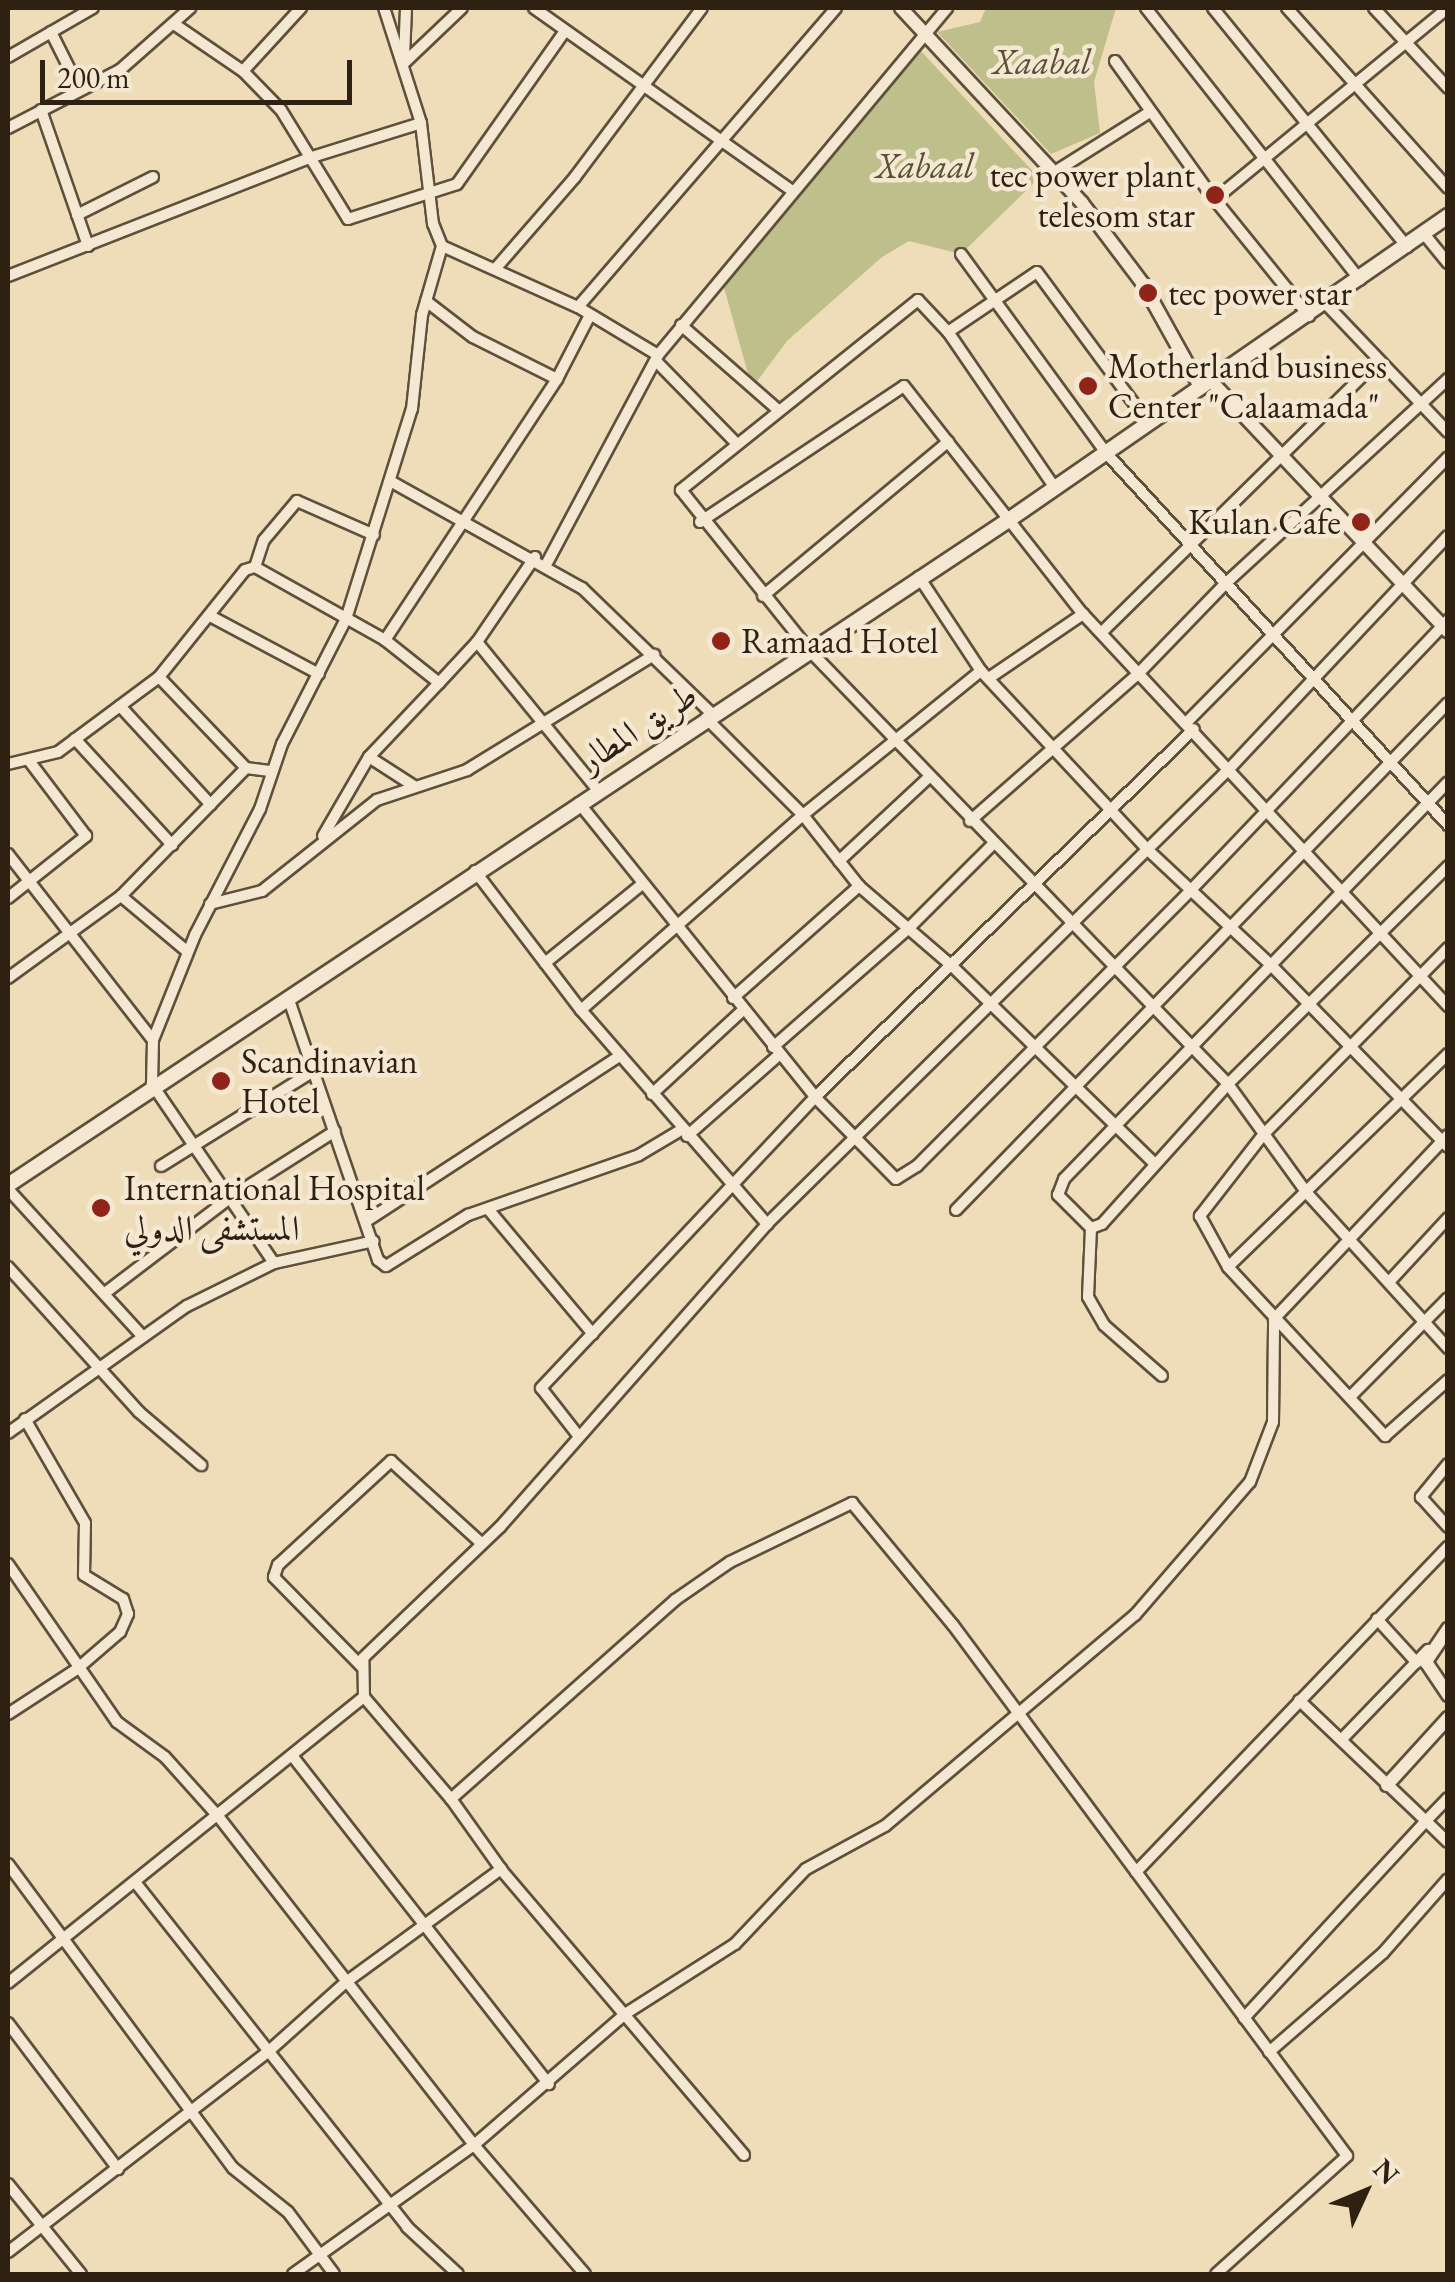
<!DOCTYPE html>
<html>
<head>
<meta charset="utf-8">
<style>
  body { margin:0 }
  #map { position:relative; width:1455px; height:2282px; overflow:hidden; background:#efdcb9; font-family:"EB Garamond",Amiri,serif }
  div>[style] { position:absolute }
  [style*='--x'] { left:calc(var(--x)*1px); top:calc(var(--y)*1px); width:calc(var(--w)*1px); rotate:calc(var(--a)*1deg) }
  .green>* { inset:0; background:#bebf8b }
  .roads { filter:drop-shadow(2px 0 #5e503b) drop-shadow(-2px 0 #5e503b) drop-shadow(0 2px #5e503b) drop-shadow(0 -2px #5e503b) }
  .minor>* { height:10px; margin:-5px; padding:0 5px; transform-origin:5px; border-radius:5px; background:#f5e8d2 }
  .tertiary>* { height:12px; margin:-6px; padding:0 6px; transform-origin:6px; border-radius:6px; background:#f5e8d2 }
  .secondary>* { height:14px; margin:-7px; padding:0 7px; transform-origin:7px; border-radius:7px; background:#f5e8d2 }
  .dots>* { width:28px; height:28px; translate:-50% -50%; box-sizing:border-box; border:5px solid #f5e8d2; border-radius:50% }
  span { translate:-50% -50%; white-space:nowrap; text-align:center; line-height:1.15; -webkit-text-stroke:9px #f5e8d2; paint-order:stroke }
  .park-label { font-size:35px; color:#595036; font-style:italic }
  .poi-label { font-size:35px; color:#2e2111 }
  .right { translate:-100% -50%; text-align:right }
  .left { translate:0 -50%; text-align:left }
  .street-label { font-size:35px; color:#2e2111 }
  .frame { position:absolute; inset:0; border:10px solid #2e2111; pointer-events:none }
  .north { position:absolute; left:1315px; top:2142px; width:100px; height:100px; -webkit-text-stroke:8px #f5e8d2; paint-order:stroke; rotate:46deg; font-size:28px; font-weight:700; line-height:40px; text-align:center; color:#2e2111 }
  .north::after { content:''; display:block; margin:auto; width:35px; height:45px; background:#2e2111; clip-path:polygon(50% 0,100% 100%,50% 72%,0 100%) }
  .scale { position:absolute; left:40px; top:60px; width:312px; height:45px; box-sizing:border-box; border:5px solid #2e2111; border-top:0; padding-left:12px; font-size:30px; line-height:35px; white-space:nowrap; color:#2e2111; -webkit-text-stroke:8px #f5e8d2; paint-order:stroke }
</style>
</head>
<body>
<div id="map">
  <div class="green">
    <i style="clip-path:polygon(986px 8px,1116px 8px,1094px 82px,1100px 133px,1051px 154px,937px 32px,980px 22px)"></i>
    <i style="clip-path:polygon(921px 51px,1039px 178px,961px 254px,909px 241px,882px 257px,787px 341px,752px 388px,723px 284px)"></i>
  </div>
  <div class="roads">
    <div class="minor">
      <i style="--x:534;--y:8;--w:316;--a:35.3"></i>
      <i style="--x:1146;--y:8;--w:346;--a:51.8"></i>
      <i style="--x:1213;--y:8;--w:308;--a:50.9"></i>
      <i style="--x:1287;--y:8;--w:241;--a:48.2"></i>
      <i style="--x:1374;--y:8;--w:109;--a:47.2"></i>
      <i style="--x:174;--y:24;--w:83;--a:34.3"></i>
      <i style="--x:243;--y:71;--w:54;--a:45.7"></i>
      <i style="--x:281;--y:110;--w:128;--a:58.4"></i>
      <i style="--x:348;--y:219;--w:114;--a:-17.8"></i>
      <i style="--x:457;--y:184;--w:187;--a:-54.8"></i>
      <i style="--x:51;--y:32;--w:65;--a:63.4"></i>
      <i style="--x:8;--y:57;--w:98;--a:-30"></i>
      <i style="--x:404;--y:58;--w:50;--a:-87.7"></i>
      <i style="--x:1115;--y:61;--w:165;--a:54.4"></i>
      <i style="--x:1211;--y:195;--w:156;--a:51"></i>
      <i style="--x:403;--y:64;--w:81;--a:-43.5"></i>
      <i style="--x:243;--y:71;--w:86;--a:-47.4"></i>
      <i style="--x:41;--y:110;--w:144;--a:70.9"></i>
      <i style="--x:8;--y:128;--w:126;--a:-27.4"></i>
      <i style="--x:120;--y:70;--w:94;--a:-41.5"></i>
      <i style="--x:1056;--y:171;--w:111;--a:-32.1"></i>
      <i style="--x:1214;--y:200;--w:303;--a:-39.4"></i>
      <i style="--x:77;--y:215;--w:85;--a:-26.6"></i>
      <i style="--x:1425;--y:235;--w:36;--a:51"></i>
      <i style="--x:442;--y:246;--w:149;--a:24.2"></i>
      <i style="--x:578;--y:307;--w:93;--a:31"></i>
      <i style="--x:961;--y:254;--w:248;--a:53.9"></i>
      <i style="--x:1107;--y:454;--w:504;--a:47.41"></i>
      <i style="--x:496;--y:268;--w:121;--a:-49"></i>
      <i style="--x:575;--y:177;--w:211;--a:-53.1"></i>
      <i style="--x:8;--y:276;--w:326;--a:-21.4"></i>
      <i style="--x:312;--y:157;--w:114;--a:-17.3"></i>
      <i style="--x:426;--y:301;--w:59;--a:37.5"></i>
      <i style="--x:473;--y:337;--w:94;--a:26.6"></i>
      <i style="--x:1325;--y:303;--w:178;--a:46.4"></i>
      <i style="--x:578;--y:307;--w:395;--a:-49.2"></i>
      <i style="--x:681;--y:325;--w:128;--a:41.2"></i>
      <i style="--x:948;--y:332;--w:107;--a:-34"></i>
      <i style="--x:1037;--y:272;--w:189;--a:53.6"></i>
      <i style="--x:656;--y:361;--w:113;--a:45.7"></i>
      <i style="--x:392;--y:482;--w:218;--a:29.2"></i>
      <i style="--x:582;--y:588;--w:181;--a:44.1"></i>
      <i style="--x:1055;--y:488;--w:189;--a:-124.4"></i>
      <i style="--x:948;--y:332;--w:44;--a:-133.2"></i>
      <i style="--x:918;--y:300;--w:304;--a:141.3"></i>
      <i style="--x:681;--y:490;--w:205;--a:51.3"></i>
      <i style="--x:809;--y:650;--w:603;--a:46.01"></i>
      <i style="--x:1228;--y:1084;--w:135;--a:54.1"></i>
      <i style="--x:1307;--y:1193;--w:210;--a:47.7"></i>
      <i style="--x:700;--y:522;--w:245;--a:-33.7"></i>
      <i style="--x:904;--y:386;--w:290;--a:51.9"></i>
      <i style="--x:1083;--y:614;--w:536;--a:47.04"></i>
      <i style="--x:547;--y:563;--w:236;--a:-61.9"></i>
      <i style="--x:658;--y:355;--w:452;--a:-50.2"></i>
      <i style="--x:255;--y:567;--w:149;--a:29.3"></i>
      <i style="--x:385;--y:640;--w:69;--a:38.5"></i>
      <i style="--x:439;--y:683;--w:56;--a:-47.2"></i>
      <i style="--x:477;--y:642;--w:103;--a:-55.7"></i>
      <i style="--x:919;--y:577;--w:113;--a:56.6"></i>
      <i style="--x:981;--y:671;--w:245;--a:47"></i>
      <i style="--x:1148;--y:850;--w:167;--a:43.1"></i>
      <i style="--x:1270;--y:964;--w:255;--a:45.8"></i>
      <i style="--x:763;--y:596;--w:241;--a:-39.8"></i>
      <i style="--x:212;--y:617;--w:121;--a:28"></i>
      <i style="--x:1102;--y:632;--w:388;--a:-44.5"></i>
      <i style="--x:385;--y:640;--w:313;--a:-56.6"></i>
      <i style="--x:557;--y:379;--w:72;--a:-62.7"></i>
      <i style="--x:477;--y:642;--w:190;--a:50.8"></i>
      <i style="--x:159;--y:677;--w:126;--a:46.3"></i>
      <i style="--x:246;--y:768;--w:24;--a:7"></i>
      <i style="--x:989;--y:678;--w:114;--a:-34.2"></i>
      <i style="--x:120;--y:706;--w:134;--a:47.4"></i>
      <i style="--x:706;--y:718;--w:137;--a:45"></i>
      <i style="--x:803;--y:815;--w:90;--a:51.7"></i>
      <i style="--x:859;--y:886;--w:123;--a:40.7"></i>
      <i style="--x:952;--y:966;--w:282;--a:44.3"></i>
      <i style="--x:1187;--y:722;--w:372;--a:-45.4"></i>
      <i style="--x:75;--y:739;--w:144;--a:47.5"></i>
      <i style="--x:369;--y:757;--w:54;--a:32.8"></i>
      <i style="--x:8;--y:764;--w:51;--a:-13.5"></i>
      <i style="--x:58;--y:752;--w:126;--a:-36.6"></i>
      <i style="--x:159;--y:677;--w:137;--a:-51.2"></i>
      <i style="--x:245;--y:570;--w:10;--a:-17"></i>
      <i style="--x:255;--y:567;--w:28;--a:-72"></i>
      <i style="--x:264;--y:540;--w:51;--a:-49.8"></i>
      <i style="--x:297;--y:501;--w:84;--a:23.8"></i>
      <i style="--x:579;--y:803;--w:377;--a:51.2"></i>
      <i style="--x:815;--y:1097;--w:115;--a:45.4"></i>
      <i style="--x:896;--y:1179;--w:25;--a:-32"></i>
      <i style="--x:917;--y:1166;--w:389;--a:-45.2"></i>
      <i style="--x:1191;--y:890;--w:373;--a:-46.4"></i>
      <i style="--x:970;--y:821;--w:225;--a:-41.2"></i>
      <i style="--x:1139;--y:673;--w:124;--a:-46"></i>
      <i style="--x:1225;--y:584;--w:303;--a:-42.6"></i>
      <i style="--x:323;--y:836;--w:91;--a:-59.8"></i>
      <i style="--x:369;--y:757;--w:102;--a:-46.6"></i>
      <i style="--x:8;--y:854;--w:236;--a:52.1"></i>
      <i style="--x:839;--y:861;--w:123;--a:-43"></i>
      <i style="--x:475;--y:871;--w:175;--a:52.7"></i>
      <i style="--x:581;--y:1010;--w:284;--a:49"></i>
      <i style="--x:121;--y:896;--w:87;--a:39.9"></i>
      <i style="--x:8;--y:898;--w:100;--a:-38.5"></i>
      <i style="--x:86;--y:836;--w:93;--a:-127.1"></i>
      <i style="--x:210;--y:904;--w:54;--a:-14"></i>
      <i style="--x:262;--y:891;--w:147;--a:-38.4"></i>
      <i style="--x:377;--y:800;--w:95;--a:-18.4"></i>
      <i style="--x:467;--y:770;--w:220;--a:-31.6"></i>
      <i style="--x:1448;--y:948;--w:263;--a:134.7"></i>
      <i style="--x:1263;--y:1135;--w:103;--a:127.9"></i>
      <i style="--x:1200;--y:1216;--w:58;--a:61.2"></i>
      <i style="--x:1228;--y:1267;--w:231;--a:47.1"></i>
      <i style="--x:1385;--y:1436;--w:84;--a:-41.6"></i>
      <i style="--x:545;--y:963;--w:124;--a:-39.1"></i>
      <i style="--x:8;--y:978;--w:140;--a:-36"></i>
      <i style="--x:121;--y:896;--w:179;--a:-45.7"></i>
      <i style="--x:288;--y:997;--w:278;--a:71.1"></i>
      <i style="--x:378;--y:1260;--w:10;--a:37"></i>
      <i style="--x:386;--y:1266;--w:97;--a:-31.9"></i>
      <i style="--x:468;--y:1215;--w:181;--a:-19.3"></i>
      <i style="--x:639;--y:1155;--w:49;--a:-30.8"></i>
      <i style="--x:733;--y:998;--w:169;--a:-41.6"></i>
      <i style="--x:581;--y:1010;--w:295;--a:-41.3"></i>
      <i style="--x:803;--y:815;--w:229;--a:-39"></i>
      <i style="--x:773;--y:1047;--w:181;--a:-41.2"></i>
      <i style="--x:909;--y:928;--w:117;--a:-45"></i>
      <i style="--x:652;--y:1094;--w:124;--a:-42.7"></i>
      <i style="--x:687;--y:1136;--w:124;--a:-41.4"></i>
      <i style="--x:161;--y:1166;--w:178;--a:-31.9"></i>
      <i style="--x:8;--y:1189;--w:200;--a:47.6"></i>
      <i style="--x:488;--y:1209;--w:163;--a:50"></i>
      <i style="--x:956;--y:1210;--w:706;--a:-45.86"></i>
      <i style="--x:368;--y:1220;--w:301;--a:-33.1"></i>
      <i style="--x:1091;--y:1228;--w:47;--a:-135"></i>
      <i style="--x:1058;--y:1195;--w:17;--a:-69"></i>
      <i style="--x:1064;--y:1179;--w:552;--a:-45.95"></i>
      <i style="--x:1091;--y:1228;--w:12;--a:-20"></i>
      <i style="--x:1102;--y:1224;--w:188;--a:-48"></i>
      <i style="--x:1228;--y:1084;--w:310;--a:-44.7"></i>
      <i style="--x:1091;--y:1228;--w:69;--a:92.5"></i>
      <i style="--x:1088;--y:1297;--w:32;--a:60"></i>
      <i style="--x:1104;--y:1325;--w:77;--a:41.3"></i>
      <i style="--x:274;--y:1263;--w:217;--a:-124.3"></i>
      <i style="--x:152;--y:1084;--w:44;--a:-88.7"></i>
      <i style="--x:153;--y:1040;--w:113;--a:-68.2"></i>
      <i style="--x:195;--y:935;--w:142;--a:-62.7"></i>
      <i style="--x:260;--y:809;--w:69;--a:-71.3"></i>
      <i style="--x:282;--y:744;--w:140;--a:-62.9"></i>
      <i style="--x:346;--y:619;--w:220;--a:-72.6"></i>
      <i style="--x:412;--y:409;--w:95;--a:-83.9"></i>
      <i style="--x:422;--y:315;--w:72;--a:-73.8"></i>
      <i style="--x:442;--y:246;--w:24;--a:-112"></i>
      <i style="--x:433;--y:224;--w:102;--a:-96.8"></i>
      <i style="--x:421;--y:123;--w:121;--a:-107.8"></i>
      <i style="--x:8;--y:1267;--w:195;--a:47.9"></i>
      <i style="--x:139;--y:1412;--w:82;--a:40.5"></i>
      <i style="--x:1228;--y:1267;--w:306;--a:-44.1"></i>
      <i style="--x:1389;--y:1282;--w:87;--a:-47.3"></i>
      <i style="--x:105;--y:1293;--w:158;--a:-37.3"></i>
      <i style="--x:231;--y:1197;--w:123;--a:-32.4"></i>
      <i style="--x:1350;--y:1397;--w:139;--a:-45.3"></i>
      <i style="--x:8;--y:1433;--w:219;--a:-35.4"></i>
      <i style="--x:187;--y:1306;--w:97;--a:-26.3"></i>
      <i style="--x:274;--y:1263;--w:102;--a:-12.4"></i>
      <i style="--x:577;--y:1434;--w:58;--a:-128"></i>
      <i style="--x:541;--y:1388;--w:400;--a:-46.7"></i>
      <i style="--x:815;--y:1097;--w:528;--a:-44.16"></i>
      <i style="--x:1448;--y:1464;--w:43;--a:129.3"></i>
      <i style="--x:1421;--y:1497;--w:40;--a:48"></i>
      <i style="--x:8;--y:1564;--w:192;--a:55.4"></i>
      <i style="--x:117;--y:1722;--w:59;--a:36.1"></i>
      <i style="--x:165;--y:1757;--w:79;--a:48.1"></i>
      <i style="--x:218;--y:1816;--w:417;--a:52.1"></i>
      <i style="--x:474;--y:2145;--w:170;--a:49.3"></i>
      <i style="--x:1377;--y:1619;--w:59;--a:47.7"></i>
      <i style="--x:362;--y:1667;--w:126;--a:-134.4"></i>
      <i style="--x:274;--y:1577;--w:13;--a:-72"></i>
      <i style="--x:278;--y:1565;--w:154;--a:-42.6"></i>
      <i style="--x:391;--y:1461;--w:120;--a:42.3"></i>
      <i style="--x:8;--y:1714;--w:82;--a:-33.1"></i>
      <i style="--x:77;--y:1669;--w:57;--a:-40.7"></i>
      <i style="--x:120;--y:1632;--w:20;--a:-66"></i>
      <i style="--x:128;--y:1614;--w:16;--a:-108"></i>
      <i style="--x:123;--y:1599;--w:46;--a:-148.4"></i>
      <i style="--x:84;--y:1575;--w:52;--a:-88.9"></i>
      <i style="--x:85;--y:1523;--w:120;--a:-120"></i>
      <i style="--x:1342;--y:1739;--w:124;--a:-46"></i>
      <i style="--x:294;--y:1758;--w:414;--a:52"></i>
      <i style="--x:1448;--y:1798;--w:32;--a:134"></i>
      <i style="--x:1426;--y:1821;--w:30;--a:44"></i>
      <i style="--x:451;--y:1799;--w:300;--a:-41.6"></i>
      <i style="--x:675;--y:1600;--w:67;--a:-34.6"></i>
      <i style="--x:730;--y:1562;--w:136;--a:-25.8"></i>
      <i style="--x:852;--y:1503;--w:158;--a:50.4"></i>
      <i style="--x:953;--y:1625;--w:661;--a:53.42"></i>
      <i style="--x:1347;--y:2156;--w:176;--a:138"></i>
      <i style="--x:8;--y:1864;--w:378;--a:53.5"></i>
      <i style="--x:233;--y:2168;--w:70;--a:38.7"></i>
      <i style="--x:288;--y:2212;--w:77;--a:53.4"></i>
      <i style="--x:1136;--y:1872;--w:451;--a:-46.2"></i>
      <i style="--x:135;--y:1882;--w:439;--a:51.7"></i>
      <i style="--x:407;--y:2227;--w:69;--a:42.7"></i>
      <i style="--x:8;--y:1983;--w:457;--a:-38.8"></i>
      <i style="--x:1244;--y:2018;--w:268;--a:-47.3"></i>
      <i style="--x:1426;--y:1821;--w:175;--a:-136.4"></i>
      <i style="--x:8;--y:2023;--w:183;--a:53"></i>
      <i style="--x:1269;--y:2052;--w:151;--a:-41"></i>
      <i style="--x:1383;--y:1953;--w:98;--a:-48.7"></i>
      <i style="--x:744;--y:2155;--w:375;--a:-130.4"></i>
      <i style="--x:501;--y:1869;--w:86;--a:-125.5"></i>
      <i style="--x:451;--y:1799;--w:134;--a:-130.5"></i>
      <i style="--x:364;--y:1697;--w:39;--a:-91"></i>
      <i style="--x:363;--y:1658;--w:190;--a:-43.7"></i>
      <i style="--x:500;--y:1527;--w:404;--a:-48.6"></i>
      <i style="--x:767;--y:1224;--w:650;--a:-44.56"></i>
      <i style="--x:1230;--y:768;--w:318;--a:-46.8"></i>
      <i style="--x:8;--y:2184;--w:116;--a:51"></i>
      <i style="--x:8;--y:2252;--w:329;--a:-37.6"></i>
      <i style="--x:269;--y:2051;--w:103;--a:-41.9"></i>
      <i style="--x:346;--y:1982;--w:192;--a:-36.1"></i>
      <i style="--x:293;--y:2274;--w:222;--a:-35.5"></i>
      <i style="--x:474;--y:2145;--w:200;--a:-40.9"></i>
      <i style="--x:625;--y:2014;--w:130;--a:-32.5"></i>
      <i style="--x:735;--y:1944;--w:103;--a:-46.6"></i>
      <i style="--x:806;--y:1869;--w:90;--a:-28.6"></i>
      <i style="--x:885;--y:1826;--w:327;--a:-40.2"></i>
      <i style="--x:1135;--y:1615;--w:176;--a:-49.2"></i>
      <i style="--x:1250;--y:1482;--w:64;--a:-69"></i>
      <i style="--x:1273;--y:1422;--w:103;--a:-89.4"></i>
      <i style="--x:1274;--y:1319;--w:253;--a:-46.6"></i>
    </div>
    <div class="tertiary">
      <i style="--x:901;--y:8;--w:266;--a:47.1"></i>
      <i style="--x:1082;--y:203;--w:101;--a:53"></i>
      <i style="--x:1143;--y:284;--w:119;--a:60.9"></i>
      <i style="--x:1211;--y:381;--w:345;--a:46.6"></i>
      <i style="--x:1448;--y:1629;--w:40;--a:124"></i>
      <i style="--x:1426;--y:1662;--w:40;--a:56"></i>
      <i style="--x:1387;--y:1785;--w:91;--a:-47.7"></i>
    </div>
    <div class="secondary">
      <i style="--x:8;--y:1185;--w:1203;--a:-33.61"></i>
      <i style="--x:1010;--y:519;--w:533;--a:-34.67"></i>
    </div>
  </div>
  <div class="dots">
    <i style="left:1215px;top:195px;background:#8f2418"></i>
    <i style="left:1148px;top:293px;background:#8f2418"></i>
    <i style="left:1088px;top:386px;background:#8f2418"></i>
    <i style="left:1361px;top:522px;background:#8f2418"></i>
    <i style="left:721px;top:641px;background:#8f2418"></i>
    <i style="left:221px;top:1081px;background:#8f2418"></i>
    <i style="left:101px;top:1208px;background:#8f2418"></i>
  </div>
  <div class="park-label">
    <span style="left:1042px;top:62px">Xaabal</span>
    <span style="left:925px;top:166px">Xabaal</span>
  </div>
  <div class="poi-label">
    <span class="right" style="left:1195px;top:195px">tec power plant<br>telesom star</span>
    <span class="left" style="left:1168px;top:293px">tec power star</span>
    <span class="left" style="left:1108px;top:386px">Motherland business<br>Center "Calaamada"</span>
    <span class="right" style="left:1341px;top:522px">Kulan Cafe</span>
    <span class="left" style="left:741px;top:641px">Ramaad Hotel</span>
    <span class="left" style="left:241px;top:1081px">Scandinavian<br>Hotel</span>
    <span class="left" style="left:124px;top:1208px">International Hospital<br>المستشفى الدولي</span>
  </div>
  <div class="street-label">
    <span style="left:638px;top:727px;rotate:-33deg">طريق المطار</span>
  </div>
  <div class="frame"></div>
  <div class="north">N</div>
  <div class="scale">200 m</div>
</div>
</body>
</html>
